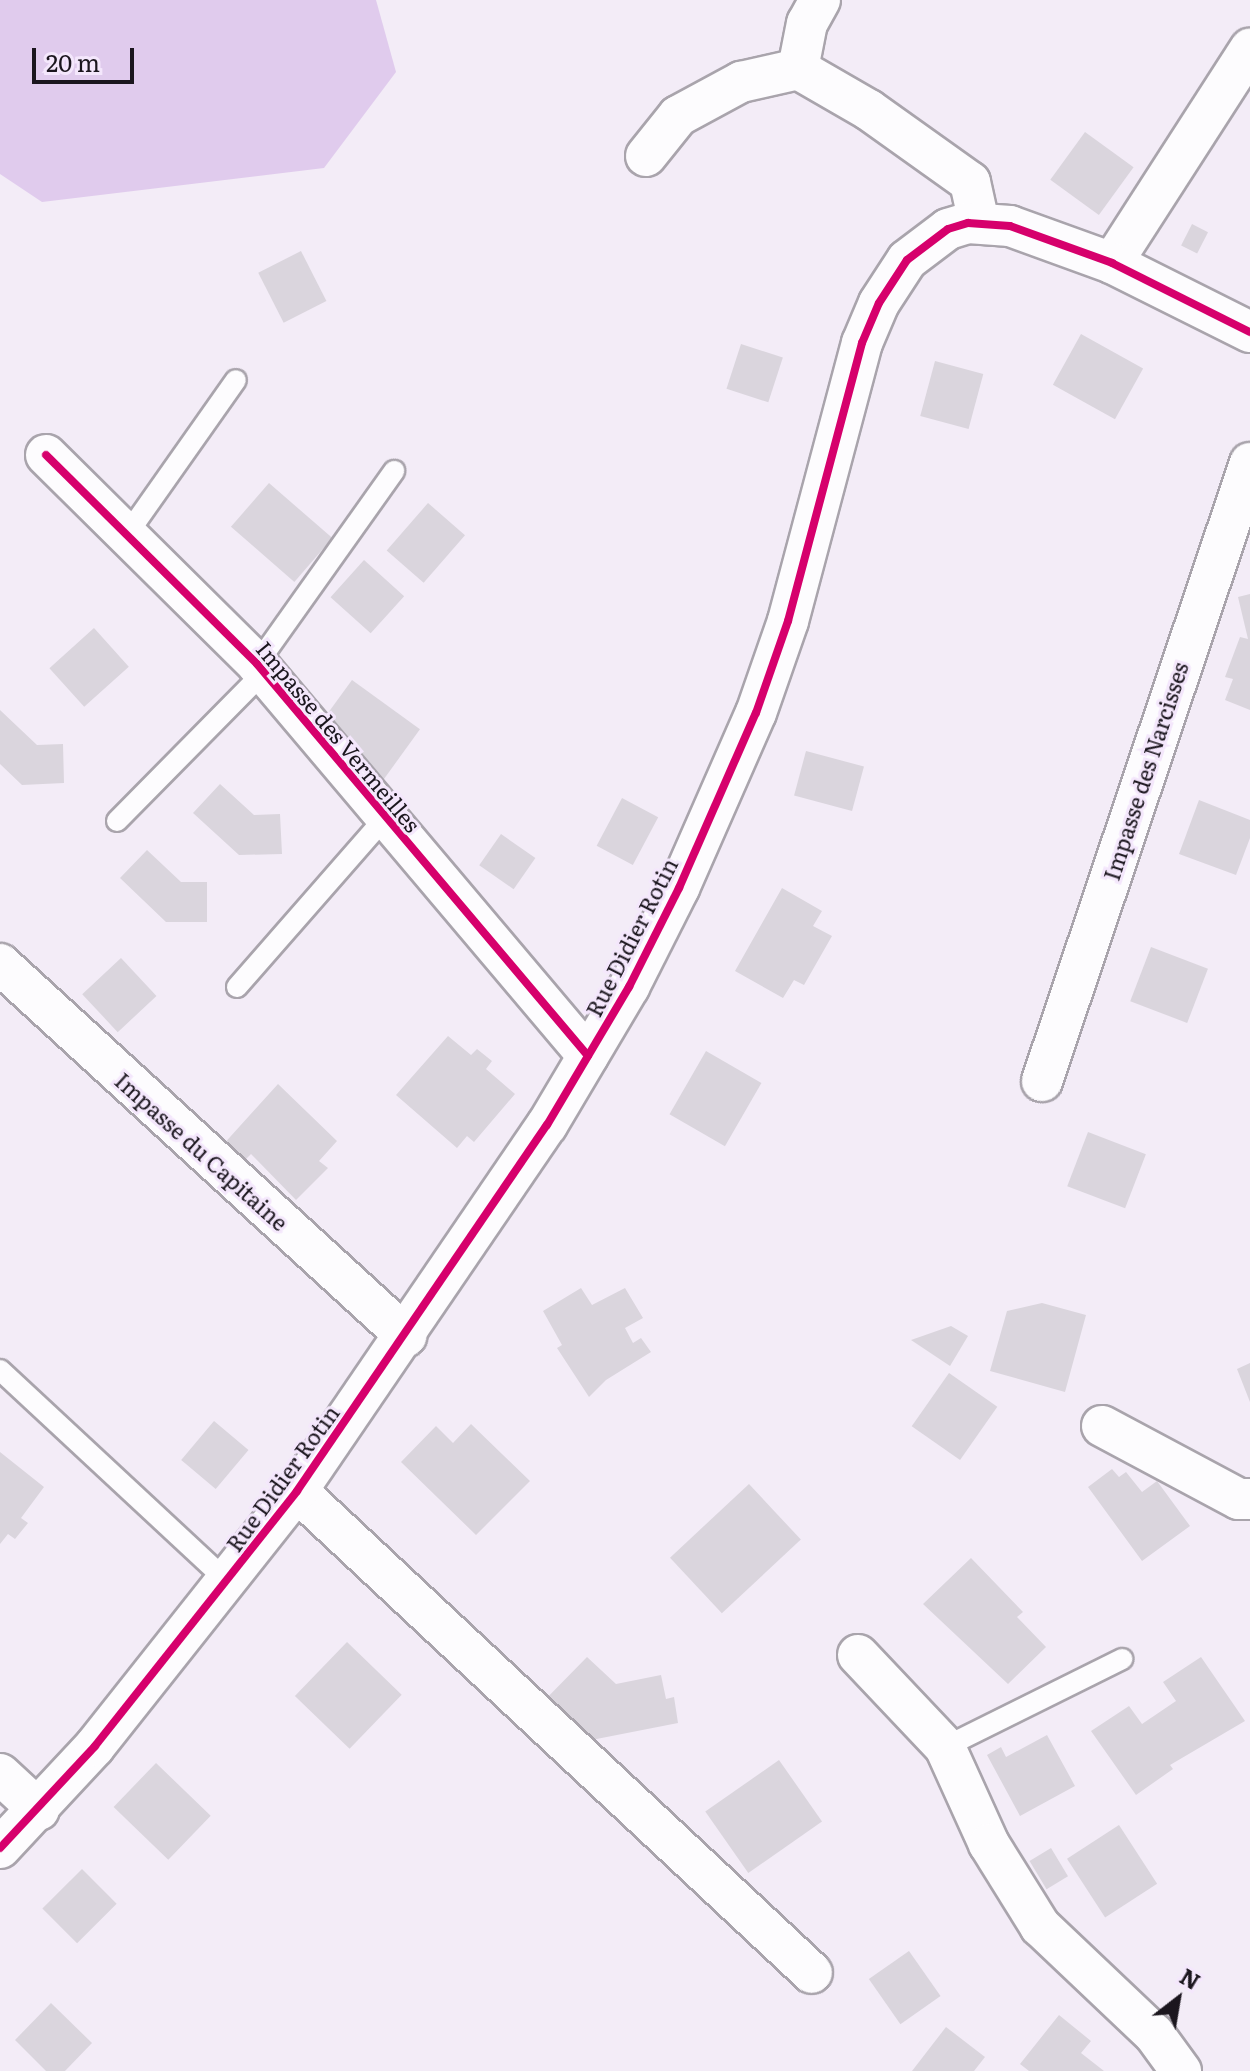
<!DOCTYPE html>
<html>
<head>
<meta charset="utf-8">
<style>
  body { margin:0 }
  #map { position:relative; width:1250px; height:2071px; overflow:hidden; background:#f3ecf7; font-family:Literata,serif }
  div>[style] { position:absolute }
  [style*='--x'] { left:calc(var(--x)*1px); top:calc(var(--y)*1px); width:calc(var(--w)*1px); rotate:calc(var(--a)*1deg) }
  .forest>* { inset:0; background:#e0cbed }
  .building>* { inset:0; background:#dad5dd; transform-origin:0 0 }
  .roads { filter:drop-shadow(2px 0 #a9a4ac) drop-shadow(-2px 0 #a9a4ac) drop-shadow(0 2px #a9a4ac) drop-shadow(0 -2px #a9a4ac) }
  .lane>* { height:20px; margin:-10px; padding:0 10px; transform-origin:10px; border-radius:10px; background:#fdfcfe }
  .street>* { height:40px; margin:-20px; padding:0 20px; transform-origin:20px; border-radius:20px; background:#fdfcfe }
  .cycleway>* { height:8px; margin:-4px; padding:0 4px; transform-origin:4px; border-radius:4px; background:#d6006c }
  span { translate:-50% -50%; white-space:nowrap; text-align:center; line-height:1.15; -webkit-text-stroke:6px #f4e7fc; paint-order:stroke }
  .street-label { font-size:22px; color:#1b161e }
  .north { position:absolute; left:1138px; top:1959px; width:80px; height:80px; -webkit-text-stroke:6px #f4e7fc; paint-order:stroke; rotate:31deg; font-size:22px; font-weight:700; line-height:32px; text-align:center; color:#1b161e }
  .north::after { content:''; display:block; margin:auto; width:28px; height:36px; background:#1b161e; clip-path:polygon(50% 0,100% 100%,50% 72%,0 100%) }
  .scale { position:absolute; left:32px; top:48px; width:102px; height:36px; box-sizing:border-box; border:4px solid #1b161e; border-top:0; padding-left:10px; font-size:24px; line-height:28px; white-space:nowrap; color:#1b161e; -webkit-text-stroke:6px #f4e7fc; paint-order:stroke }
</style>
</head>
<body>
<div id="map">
  <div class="forest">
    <i style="clip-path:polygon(0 0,376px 0,396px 72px,324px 168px,42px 202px,0 174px)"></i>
  </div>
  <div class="building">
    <i style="left:1085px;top:132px;width:60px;height:59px;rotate:36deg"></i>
    <i style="left:1192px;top:224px;width:18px;height:24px;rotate:27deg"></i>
    <i style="left:301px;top:251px;width:56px;height:48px;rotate:63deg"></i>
    <i style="left:1081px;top:334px;width:71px;height:58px;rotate:29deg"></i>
    <i style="left:741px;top:344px;width:44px;height:47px;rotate:18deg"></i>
    <i style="left:935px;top:361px;width:50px;height:57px;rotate:15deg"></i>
    <i style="left:269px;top:483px;width:84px;height:58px;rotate:41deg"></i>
    <i style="left:428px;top:503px;width:49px;height:63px;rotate:41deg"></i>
    <i style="left:364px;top:560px;width:54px;height:50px;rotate:42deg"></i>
    <i style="clip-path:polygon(1250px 594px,1250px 710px,1225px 700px,1233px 679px,1225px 677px,1240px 637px,1248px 639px,1238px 597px)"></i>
    <i style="left:94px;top:628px;width:52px;height:60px;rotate:48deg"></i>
    <i style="left:352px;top:680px;width:84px;height:64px;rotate:36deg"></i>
    <i style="clip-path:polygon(0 710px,37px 745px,63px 744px,64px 783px,22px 785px,0 764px)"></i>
    <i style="left:806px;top:751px;width:60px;height:46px;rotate:15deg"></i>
    <i style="clip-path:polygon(220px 784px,254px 815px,280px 814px,282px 854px,239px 855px,193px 813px)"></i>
    <i style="left:622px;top:798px;width:41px;height:54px;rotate:28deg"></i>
    <i style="clip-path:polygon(1199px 800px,1250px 820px,1250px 838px,1236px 875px,1179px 854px)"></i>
    <i style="left:501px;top:834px;width:42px;height:38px;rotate:35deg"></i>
    <i style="clip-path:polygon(147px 850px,181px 882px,207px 882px,207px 922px,166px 922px,120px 878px)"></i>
    <i style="clip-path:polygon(782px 888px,822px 911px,813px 926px,832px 936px,804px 985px,794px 980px,783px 998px,735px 971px)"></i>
    <i style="left:1151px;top:947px;width:61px;height:58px;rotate:21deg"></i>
    <i style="left:121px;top:958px;width:52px;height:53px;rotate:47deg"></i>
    <i style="clip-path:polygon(448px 1036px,471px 1055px,477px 1049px,492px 1061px,486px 1069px,515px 1094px,474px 1142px,467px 1136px,457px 1148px,396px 1095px)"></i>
    <i style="left:706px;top:1051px;width:64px;height:73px;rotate:30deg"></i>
    <i style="clip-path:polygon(278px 1084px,337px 1141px,319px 1161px,328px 1168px,296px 1200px,251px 1154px,240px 1165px,221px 1147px)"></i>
    <i style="left:1088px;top:1132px;width:62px;height:58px;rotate:21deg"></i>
    <i style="clip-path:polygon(581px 1288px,592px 1305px,625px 1288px,643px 1318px,625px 1328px,633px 1343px,641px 1338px,651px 1352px,606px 1380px,589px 1397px,557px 1348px,562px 1345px,543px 1311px)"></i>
    <i style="clip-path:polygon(1042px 1303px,1086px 1315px,1065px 1392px,990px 1371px,1007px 1311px)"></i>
    <i style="clip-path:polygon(951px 1326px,968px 1336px,950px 1366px,911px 1340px)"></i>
    <i style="clip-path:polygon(1250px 1363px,1250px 1402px,1237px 1369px)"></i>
    <i style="left:949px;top:1373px;width:59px;height:65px;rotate:35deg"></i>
    <i style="left:214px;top:1421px;width:45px;height:51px;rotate:40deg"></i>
    <i style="clip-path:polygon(471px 1424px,530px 1481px,476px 1535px,401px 1462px,436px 1426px,453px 1443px)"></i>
    <i style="clip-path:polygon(0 1452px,44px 1487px,21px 1518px,28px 1523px,15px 1539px,8px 1534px,0 1544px)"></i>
    <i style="clip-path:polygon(1112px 1469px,1119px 1477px,1126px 1472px,1142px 1492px,1157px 1481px,1190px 1526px,1142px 1561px,1088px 1487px)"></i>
    <i style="left:749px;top:1484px;width:76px;height:108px;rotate:47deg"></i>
    <i style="clip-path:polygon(971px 1558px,1023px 1612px,1017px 1617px,1046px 1647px,1008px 1684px,923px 1604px)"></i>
    <i style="left:347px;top:1642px;width:76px;height:75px;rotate:44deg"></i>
    <i style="clip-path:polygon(587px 1657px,616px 1684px,661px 1675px,666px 1699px,674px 1697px,678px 1723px,571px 1744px,536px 1709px)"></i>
    <i style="clip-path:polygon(1201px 1657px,1245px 1721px,1170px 1765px,1173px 1769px,1136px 1795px,1091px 1731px,1129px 1706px,1142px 1724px,1176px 1701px,1163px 1682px)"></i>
    <i style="clip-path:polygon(1047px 1735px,1075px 1786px,1020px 1816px,987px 1755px,1001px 1747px,1006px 1757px)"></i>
    <i style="left:779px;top:1760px;width:75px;height:90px;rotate:55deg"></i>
    <i style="left:156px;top:1763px;width:76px;height:61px;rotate:44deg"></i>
    <i style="left:1119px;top:1825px;width:70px;height:62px;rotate:57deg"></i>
    <i style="left:1051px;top:1848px;width:33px;height:25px;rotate:59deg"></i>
    <i style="left:82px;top:1869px;width:49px;height:56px;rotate:45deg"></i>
    <i style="left:909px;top:1951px;width:55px;height:49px;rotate:55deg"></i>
    <i style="clip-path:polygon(51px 2003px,92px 2043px,65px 2071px,46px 2071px,15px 2040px)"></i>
    <i style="clip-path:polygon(1059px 2015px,1091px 2041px,1081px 2053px,1104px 2071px,1029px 2071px,1020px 2064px)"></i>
    <i style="clip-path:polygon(946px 2027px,985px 2057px,974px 2071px,912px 2071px)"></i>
  </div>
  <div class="roads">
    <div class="lane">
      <i style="--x:128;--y:533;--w:187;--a:-54.8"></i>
      <i style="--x:257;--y:664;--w:237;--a:-54.6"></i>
      <i style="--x:117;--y:821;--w:209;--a:-45.4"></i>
      <i style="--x:237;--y:987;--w:225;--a:-48.8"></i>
      <i style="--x:0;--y:1370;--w:310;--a:42.9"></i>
      <i style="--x:945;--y:1747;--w:198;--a:-26.4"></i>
    </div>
    <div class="street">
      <i style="--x:820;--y:0;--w:26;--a:119"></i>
      <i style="--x:807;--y:23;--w:47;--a:101.1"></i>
      <i style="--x:798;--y:69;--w:82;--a:30"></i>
      <i style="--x:869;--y:110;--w:124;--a:35.5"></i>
      <i style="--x:970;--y:182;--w:42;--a:77.6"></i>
      <i style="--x:646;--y:156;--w:51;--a:-51.3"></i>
      <i style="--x:678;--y:116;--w:72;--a:-28.4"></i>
      <i style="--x:741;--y:82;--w:58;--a:-12.8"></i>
      <i style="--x:1112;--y:263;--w:255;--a:-57.2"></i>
      <i style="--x:46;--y:455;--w:297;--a:44.7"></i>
      <i style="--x:257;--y:664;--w:513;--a:49.82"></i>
      <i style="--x:0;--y:964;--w:551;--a:42.5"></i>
      <i style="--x:1042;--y:1081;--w:652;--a:-71.4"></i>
      <i style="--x:1102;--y:1426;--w:155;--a:28.1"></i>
      <i style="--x:1239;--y:1499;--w:11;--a:0"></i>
      <i style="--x:297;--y:1491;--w:705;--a:43.1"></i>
      <i style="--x:858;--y:1655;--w:127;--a:46.6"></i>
      <i style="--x:945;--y:1747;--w:107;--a:65.6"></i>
      <i style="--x:989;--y:1844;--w:97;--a:58.1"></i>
      <i style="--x:1040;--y:1926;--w:157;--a:43.5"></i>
      <i style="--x:1154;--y:2034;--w:46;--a:53.9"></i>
      <i style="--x:0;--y:1774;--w:53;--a:42.7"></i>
      <i style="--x:0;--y:1848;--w:139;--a:-47"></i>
      <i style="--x:95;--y:1746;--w:325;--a:-51.6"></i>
      <i style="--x:297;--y:1491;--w:443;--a:-55.7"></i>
      <i style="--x:547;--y:1125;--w:161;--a:-59.3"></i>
      <i style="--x:629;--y:987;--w:111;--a:-63.2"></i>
      <i style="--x:679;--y:888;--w:191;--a:-66.3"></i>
      <i style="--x:756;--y:713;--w:97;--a:-70.8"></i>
      <i style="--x:788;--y:621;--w:288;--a:-75.1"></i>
      <i style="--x:862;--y:343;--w:43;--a:-67"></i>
      <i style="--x:879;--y:303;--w:51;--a:-56.9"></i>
      <i style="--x:907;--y:260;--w:51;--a:-37.1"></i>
      <i style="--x:948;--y:229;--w:21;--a:-17"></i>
      <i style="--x:968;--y:223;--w:42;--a:4.1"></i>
      <i style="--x:1010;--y:226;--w:109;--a:19.9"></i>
      <i style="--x:1112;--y:263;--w:154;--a:26.6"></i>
    </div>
  </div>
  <div class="cycleway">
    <i style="--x:46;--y:455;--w:297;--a:44.7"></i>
    <i style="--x:257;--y:664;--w:513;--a:49.82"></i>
    <i style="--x:0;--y:1848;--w:139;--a:-47"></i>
    <i style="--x:95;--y:1746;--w:325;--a:-51.6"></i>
    <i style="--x:297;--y:1491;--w:443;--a:-55.7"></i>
    <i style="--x:547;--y:1125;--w:161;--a:-59.3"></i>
    <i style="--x:629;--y:987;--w:111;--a:-63.2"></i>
    <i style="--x:679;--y:888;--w:191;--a:-66.3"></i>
    <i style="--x:756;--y:713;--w:97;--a:-70.8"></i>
    <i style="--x:788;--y:621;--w:288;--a:-75.1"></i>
    <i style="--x:862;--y:343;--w:43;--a:-67"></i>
    <i style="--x:879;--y:303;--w:51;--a:-56.9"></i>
    <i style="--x:907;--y:260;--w:51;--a:-37.1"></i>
    <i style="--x:948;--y:229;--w:21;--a:-17"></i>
    <i style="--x:968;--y:223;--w:42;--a:4.1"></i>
    <i style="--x:1010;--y:226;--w:109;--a:19.9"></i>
    <i style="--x:1112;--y:263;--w:154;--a:26.6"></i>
  </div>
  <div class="street-label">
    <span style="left:339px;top:736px;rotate:50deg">Impasse des Vermeilles</span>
    <span style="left:1145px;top:771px;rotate:-72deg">Impasse des Narcisses</span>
    <span style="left:631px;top:937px;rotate:-63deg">Rue Didier Rotin</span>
    <span style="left:202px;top:1151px;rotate:42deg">Impasse du Capitaine</span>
    <span style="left:282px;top:1478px;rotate:-54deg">Rue Didier Rotin</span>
  </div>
  <div class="north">N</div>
  <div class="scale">20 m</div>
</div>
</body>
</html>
